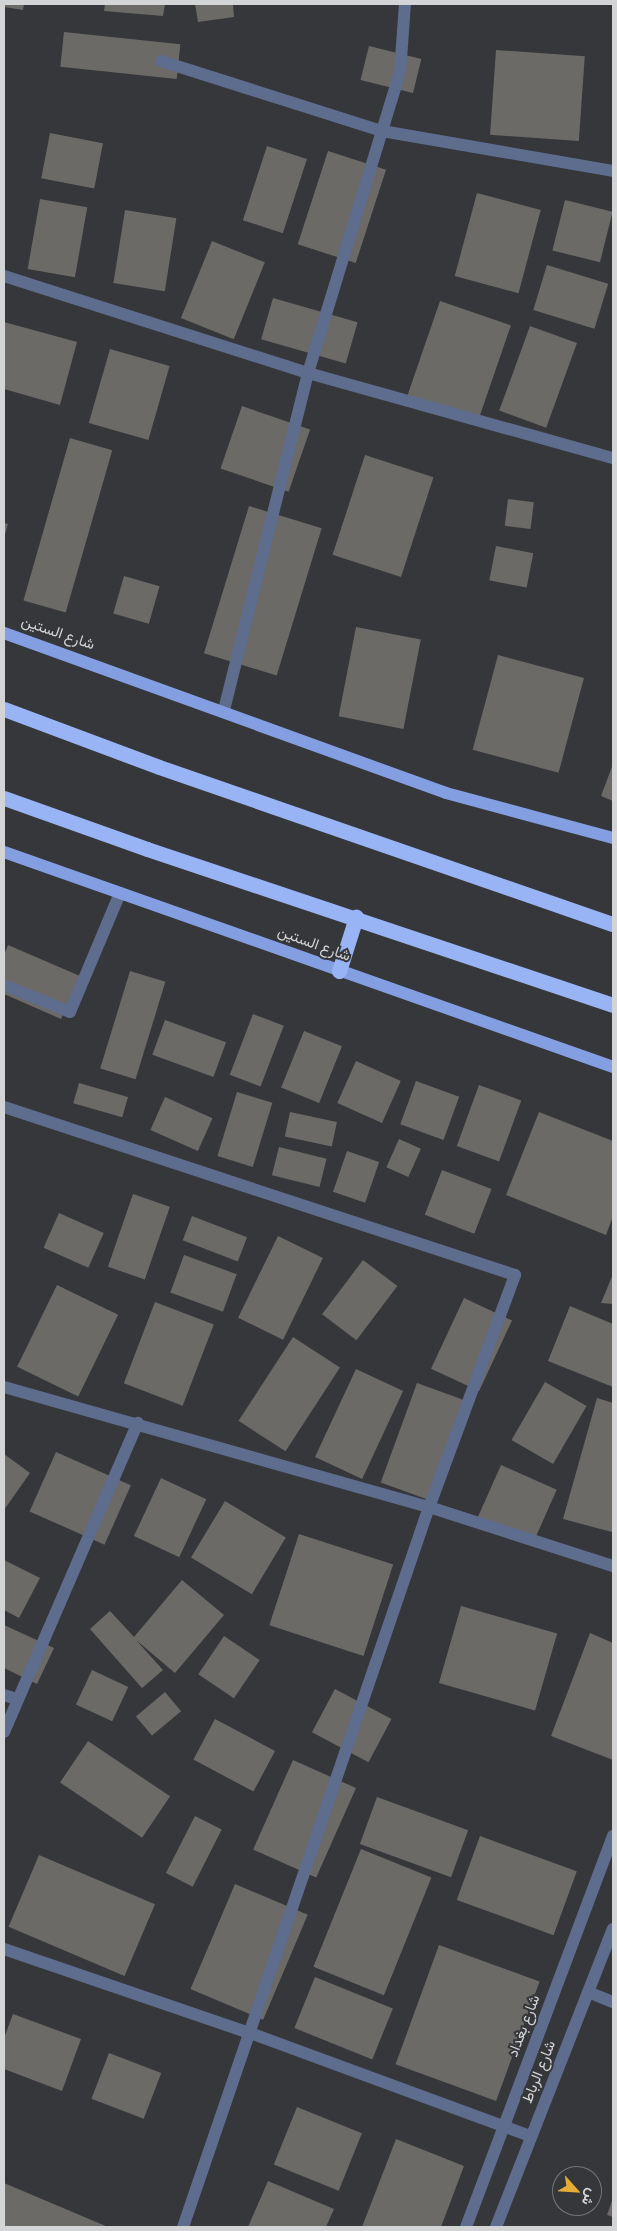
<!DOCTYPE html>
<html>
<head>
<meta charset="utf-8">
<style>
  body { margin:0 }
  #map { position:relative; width:617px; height:2231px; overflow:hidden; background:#35373a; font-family:Cabin,Vazirmatn,sans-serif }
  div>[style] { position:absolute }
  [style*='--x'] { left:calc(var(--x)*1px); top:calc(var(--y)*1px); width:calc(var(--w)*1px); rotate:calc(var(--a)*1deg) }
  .building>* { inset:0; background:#6c6a67; transform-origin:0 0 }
  .minor>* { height:12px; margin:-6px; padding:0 6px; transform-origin:6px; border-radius:6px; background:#5e6c8d }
  .major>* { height:12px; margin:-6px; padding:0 6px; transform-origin:6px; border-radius:6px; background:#839fe2 }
  .highway>* { height:15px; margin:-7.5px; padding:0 7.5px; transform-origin:7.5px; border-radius:7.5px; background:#99b4f5 }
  span { translate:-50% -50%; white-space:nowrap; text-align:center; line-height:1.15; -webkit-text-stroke:4px #35373a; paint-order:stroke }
  .street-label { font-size:15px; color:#d3d4d6 }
  .frame { position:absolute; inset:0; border:5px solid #d3d4d6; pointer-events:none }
  .north { position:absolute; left:552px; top:2166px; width:50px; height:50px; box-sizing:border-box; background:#35373a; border:1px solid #747678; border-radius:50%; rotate:116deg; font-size:14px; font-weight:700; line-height:20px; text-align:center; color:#d3d4d6 }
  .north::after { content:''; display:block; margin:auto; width:18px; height:22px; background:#e5ad35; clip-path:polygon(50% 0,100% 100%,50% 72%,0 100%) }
</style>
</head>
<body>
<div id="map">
  <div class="building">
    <i style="clip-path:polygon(4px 4px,24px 4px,23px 10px,4px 7px)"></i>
    <i style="clip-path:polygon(105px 4px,165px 4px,163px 16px,104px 11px)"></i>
    <i style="clip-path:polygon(195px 4px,233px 4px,234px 17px,198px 22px)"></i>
    <i style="left:64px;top:32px;width:117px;height:35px;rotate:6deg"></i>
    <i style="left:369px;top:46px;width:54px;height:35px;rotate:14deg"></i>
    <i style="left:496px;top:50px;width:89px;height:85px;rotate:4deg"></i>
    <i style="left:50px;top:133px;width:54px;height:46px;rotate:11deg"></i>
    <i style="left:267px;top:146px;width:42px;height:78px;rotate:18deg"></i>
    <i style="left:328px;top:151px;width:61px;height:98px;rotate:18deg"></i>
    <i style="left:477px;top:193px;width:66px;height:86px;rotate:15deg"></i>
    <i style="left:40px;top:199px;width:48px;height:71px;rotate:10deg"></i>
    <i style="left:565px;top:200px;width:49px;height:52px;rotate:14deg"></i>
    <i style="left:125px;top:210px;width:52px;height:74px;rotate:9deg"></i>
    <i style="left:212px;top:241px;width:57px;height:83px;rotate:22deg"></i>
    <i style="left:547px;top:265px;width:64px;height:47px;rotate:17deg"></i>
    <i style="left:273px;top:298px;width:88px;height:43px;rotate:16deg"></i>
    <i style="left:440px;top:301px;width:75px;height:104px;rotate:19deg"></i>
    <i style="clip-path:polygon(4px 322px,77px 342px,60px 405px,4px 389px)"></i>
    <i style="left:530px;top:326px;width:50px;height:90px;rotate:20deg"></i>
    <i style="left:110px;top:349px;width:62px;height:77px;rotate:16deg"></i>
    <i style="left:242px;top:406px;width:72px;height:66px;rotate:19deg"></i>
    <i style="left:70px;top:438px;width:44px;height:169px;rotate:16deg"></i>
    <i style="left:365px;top:455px;width:72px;height:105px;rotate:18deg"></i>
    <i style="left:508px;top:499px;width:26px;height:27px;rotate:7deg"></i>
    <i style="left:249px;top:506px;width:76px;height:154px;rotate:17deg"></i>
    <i style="clip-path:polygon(4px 523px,8px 524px,4px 538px)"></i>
    <i style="left:496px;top:546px;width:38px;height:35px;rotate:11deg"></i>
    <i style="left:124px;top:576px;width:37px;height:39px;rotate:16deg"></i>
    <i style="left:356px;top:627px;width:66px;height:91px;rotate:11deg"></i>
    <i style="left:498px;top:655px;width:89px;height:98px;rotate:15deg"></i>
    <i style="clip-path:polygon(613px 764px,613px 801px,601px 796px)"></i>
    <i style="clip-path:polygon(8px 945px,80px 976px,61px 1019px,4px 994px,4px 955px)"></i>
    <i style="left:130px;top:971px;width:37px;height:102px;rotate:17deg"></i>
    <i style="left:253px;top:1014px;width:33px;height:65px;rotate:21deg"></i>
    <i style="left:165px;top:1020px;width:65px;height:37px;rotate:20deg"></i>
    <i style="left:304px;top:1031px;width:41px;height:61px;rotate:22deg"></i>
    <i style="left:356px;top:1061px;width:49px;height:46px;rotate:24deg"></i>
    <i style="left:416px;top:1081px;width:46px;height:46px;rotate:20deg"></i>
    <i style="left:79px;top:1083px;width:51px;height:21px;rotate:16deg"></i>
    <i style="left:479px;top:1085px;width:45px;height:65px;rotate:20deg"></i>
    <i style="left:237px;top:1092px;width:37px;height:67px;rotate:17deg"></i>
    <i style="left:165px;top:1097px;width:52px;height:36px;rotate:24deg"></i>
    <i style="left:290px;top:1112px;width:48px;height:25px;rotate:12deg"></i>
    <i style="clip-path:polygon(539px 1112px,613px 1141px,613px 1216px,606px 1235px,506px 1195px)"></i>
    <i style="left:399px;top:1139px;width:24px;height:31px;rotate:24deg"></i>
    <i style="left:279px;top:1147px;width:49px;height:29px;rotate:14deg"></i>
    <i style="left:347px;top:1151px;width:34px;height:43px;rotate:19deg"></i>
    <i style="left:442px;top:1170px;width:53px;height:48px;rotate:21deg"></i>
    <i style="left:133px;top:1194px;width:39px;height:77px;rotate:19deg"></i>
    <i style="left:59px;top:1213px;width:49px;height:38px;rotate:24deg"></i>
    <i style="left:192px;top:1216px;width:59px;height:26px;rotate:21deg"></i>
    <i style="left:278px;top:1236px;width:50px;height:91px;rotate:26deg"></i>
    <i style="left:184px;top:1255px;width:56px;height:40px;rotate:20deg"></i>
    <i style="left:363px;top:1260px;width:43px;height:68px;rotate:37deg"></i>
    <i style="clip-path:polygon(613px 1274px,613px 1304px,601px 1303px)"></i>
    <i style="left:57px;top:1285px;width:68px;height:91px;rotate:26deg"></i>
    <i style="left:464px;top:1298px;width:53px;height:78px;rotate:25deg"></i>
    <i style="left:155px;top:1302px;width:63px;height:87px;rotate:21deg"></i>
    <i style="clip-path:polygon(570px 1306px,613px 1324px,613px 1387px,548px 1361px)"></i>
    <i style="left:293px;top:1337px;width:56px;height:100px;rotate:33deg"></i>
    <i style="left:356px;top:1369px;width:52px;height:97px;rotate:25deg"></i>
    <i style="left:545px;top:1382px;width:48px;height:67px;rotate:30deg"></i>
    <i style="left:417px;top:1383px;width:49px;height:106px;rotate:20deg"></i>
    <i style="clip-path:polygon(597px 1398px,613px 1403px,612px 1532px,563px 1519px)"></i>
    <i style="left:56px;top:1452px;width:82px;height:65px;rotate:24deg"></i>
    <i style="clip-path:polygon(4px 1454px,30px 1473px,4px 1510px)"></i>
    <i style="left:501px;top:1465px;width:61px;height:59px;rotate:24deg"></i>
    <i style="left:161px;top:1478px;width:50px;height:64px;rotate:25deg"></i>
    <i style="left:225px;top:1501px;width:71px;height:66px;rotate:31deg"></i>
    <i style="left:299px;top:1534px;width:99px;height:96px;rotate:18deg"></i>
    <i style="clip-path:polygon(4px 1560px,40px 1578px,19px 1618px,4px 1610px)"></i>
    <i style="clip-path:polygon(182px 1580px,224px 1615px,175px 1673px,136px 1640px,163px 1670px,142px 1688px,90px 1629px,110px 1611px,134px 1637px)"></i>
    <i style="left:461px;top:1606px;width:100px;height:80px;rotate:16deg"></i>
    <i style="clip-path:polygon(4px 1625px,54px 1648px,37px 1684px,4px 1668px)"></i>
    <i style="clip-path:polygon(590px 1633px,613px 1643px,613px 1760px,551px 1736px)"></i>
    <i style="left:224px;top:1636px;width:43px;height:46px;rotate:34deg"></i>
    <i style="left:92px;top:1670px;width:40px;height:38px;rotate:25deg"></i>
    <i style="left:335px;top:1689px;width:64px;height:49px;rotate:28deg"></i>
    <i style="left:165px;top:1692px;width:25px;height:38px;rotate:50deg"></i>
    <i style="left:215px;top:1719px;width:68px;height:46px;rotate:28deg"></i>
    <i style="left:88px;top:1741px;width:99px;height:50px;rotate:34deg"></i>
    <i style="left:293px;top:1760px;width:69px;height:98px;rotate:24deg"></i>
    <i style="left:377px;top:1797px;width:97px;height:50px;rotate:20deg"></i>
    <i style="left:195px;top:1816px;width:30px;height:64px;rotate:27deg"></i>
    <i style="left:480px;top:1836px;width:103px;height:68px;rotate:20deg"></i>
    <i style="left:361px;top:1849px;width:76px;height:127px;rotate:22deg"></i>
    <i style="left:39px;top:1855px;width:126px;height:78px;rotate:23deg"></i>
    <i style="left:235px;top:1884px;width:79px;height:114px;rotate:23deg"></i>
    <i style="left:439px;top:1945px;width:107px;height:127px;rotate:20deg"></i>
    <i style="left:315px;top:1977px;width:84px;height:55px;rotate:22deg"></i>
    <i style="clip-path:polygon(13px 2014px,81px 2039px,62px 2091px,4px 2069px,4px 2038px)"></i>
    <i style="left:109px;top:2053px;width:56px;height:49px;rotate:21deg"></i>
    <i style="left:297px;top:2107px;width:70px;height:62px;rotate:22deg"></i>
    <i style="clip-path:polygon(396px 2139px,464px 2166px,441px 2227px,362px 2227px)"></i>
    <i style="clip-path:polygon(268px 2181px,334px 2209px,326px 2227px,248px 2227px)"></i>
    <i style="clip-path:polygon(4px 2183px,108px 2227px,4px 2227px)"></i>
    <i style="clip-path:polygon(613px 2198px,613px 2217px,607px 2215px)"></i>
  </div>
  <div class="minor">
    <i style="--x:161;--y:61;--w:232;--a:17.6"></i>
    <i style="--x:382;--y:131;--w:234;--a:9.8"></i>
    <i style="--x:4;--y:276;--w:319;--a:17.7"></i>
    <i style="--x:308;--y:373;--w:317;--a:15.6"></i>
    <i style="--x:224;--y:710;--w:347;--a:-76"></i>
    <i style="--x:308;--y:373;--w:314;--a:-73"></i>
    <i style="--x:400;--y:73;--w:69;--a:-85.9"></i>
    <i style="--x:4;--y:985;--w:71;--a:22.2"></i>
    <i style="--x:70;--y:1012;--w:129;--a:-67.2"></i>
    <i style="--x:4;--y:1107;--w:538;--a:18.2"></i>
    <i style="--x:515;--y:1275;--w:247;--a:110.3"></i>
    <i style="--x:429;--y:1507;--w:761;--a:108.86"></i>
    <i style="--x:4;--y:1387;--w:442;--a:15.8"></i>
    <i style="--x:429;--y:1507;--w:193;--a:17.8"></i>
    <i style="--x:4;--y:1695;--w:13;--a:18"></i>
    <i style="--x:4;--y:1732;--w:337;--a:-66.6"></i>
    <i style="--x:4;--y:1949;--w:260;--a:18.9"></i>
    <i style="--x:250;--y:2033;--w:298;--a:20.2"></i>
    <i style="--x:588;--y:1992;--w:27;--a:22"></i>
    <i style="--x:466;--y:2227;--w:418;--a:-69.4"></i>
    <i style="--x:496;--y:2227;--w:320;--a:-68.6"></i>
  </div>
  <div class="major">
    <i style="--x:4;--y:633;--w:470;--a:19.9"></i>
    <i style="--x:446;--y:793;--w:173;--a:15.1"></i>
    <i style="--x:4;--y:852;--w:646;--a:19.44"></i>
  </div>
  <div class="highway">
    <i style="--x:4;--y:709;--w:165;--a:20.5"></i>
    <i style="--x:159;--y:767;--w:480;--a:19.1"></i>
    <i style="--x:4;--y:798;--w:152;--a:19.6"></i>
    <i style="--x:147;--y:849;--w:491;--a:18.5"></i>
    <i style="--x:339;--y:971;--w:57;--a:-72.5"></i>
  </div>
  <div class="street-label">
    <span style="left:58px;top:633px;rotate:19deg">شارع الستين</span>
    <span style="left:314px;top:944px;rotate:20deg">شارع الستين</span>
    <span style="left:524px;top:2026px;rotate:-69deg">شارع بغداد</span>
    <span style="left:539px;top:2072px;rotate:-68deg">شارع الرباط</span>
  </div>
  <div class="frame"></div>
  <div class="north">ش</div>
</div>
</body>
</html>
